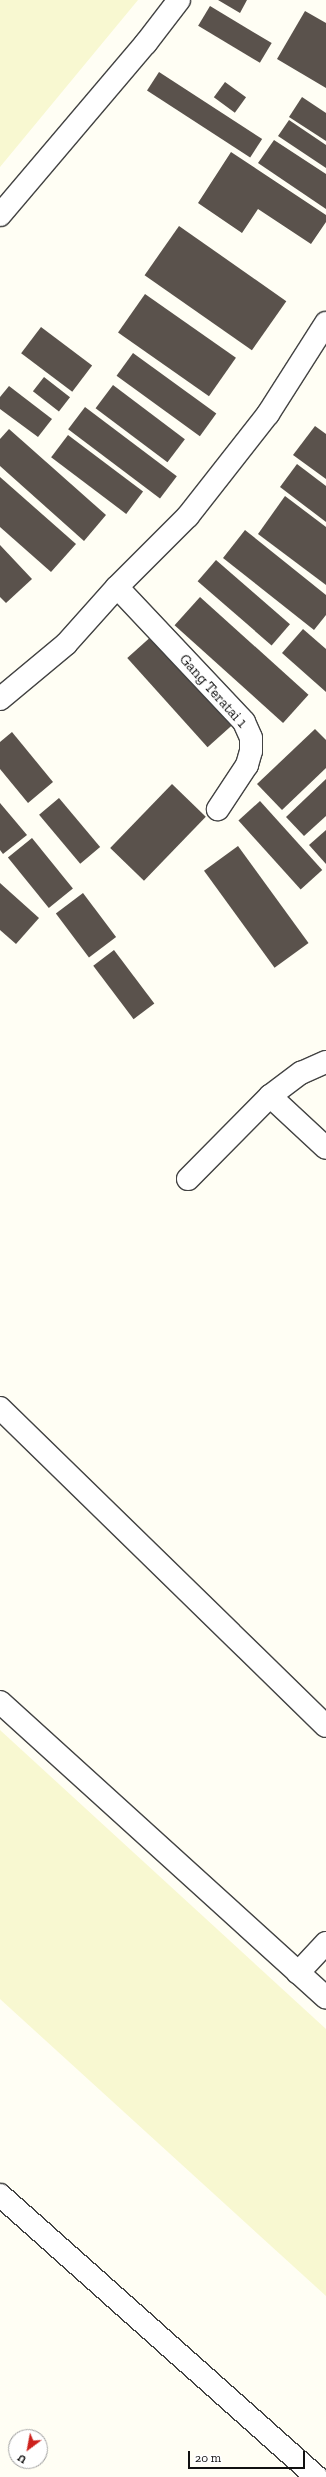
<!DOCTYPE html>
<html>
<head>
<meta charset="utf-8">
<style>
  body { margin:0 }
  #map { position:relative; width:326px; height:2477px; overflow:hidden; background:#fffef4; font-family:"Zilla Slab",serif }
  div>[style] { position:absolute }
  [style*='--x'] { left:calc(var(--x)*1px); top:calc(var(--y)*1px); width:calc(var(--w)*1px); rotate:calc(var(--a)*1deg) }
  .farmland>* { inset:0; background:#f8f8d1 }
  .building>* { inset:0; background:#5a524c; transform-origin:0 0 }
  .roads { filter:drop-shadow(1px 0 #434343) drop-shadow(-1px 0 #434343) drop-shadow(0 1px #434343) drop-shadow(0 -1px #434343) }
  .street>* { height:22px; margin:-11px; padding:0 11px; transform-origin:11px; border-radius:11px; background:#fff }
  span { translate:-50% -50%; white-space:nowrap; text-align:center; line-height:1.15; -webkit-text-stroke:4px #fff; paint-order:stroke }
  .street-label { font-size:15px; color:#101010 }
  .north { position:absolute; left:8px; top:2429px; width:40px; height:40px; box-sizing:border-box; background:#fff; border:1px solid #9f9f9f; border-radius:50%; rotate:212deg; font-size:11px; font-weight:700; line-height:16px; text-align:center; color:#101010 }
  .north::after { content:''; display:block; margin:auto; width:14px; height:18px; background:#cd211c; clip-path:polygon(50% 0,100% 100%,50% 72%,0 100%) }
  .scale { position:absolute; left:188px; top:2451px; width:117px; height:18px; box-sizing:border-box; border:2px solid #101010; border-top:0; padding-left:5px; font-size:12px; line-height:14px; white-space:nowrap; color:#101010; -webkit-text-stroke:3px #fff; paint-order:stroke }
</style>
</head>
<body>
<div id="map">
  <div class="farmland">
    <i style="clip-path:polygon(0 0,138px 0,0 167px)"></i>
    <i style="clip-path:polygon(0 1730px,326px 2029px,326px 2296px,0 1999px)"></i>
  </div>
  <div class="building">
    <i style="clip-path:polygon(218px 0,247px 0,240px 13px)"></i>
    <i style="left:210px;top:6px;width:72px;height:23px;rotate:31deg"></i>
    <i style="clip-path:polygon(305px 11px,326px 23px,326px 88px,277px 59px)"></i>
    <i style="left:159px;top:72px;width:123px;height:22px;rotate:33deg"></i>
    <i style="left:225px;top:82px;width:26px;height:19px;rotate:36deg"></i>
    <i style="clip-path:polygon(302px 97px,326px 113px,326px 141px,289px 117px)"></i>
    <i style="clip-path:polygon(289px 120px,326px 145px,326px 168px,278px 136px)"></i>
    <i style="clip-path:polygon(274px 140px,326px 174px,326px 209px,258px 163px)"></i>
    <i style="clip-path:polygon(231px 152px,326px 215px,326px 222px,311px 244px,258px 209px,242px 233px,198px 203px)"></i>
    <i style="left:179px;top:226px;width:131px;height:60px;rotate:35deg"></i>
    <i style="left:145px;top:294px;width:111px;height:47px;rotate:35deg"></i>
    <i style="left:41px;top:327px;width:64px;height:33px;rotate:37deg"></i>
    <i style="left:133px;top:353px;width:103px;height:28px;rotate:36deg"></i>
    <i style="left:44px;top:377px;width:33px;height:18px;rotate:38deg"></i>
    <i style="left:113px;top:385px;width:90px;height:29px;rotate:37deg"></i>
    <i style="clip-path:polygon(9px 386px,52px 419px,38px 437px,0 409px,0 397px)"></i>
    <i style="left:85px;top:407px;width:115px;height:28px;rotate:37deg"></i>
    <i style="clip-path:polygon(315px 426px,326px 434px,326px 479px,293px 455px)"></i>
    <i style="clip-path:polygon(9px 429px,106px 515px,84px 541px,0 466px,0 439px)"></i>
    <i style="left:68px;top:435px;width:94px;height:28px;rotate:37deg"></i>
    <i style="clip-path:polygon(297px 464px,326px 486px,326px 522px,280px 487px)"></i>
    <i style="clip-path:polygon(0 477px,76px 544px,51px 572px,0 527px)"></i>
    <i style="clip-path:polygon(285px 496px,326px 527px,326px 585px,258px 534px)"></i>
    <i style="clip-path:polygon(245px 530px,326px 595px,326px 615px,314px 630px,223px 558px)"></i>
    <i style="clip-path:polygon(0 545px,32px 579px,6px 603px,0 597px)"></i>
    <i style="left:216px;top:560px;width:98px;height:28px;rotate:41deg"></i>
    <i style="left:200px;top:597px;width:146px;height:38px;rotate:42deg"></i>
    <i style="clip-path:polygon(303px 629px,326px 649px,326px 692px,282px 653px)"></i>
    <i style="left:154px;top:634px;width:120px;height:36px;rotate:48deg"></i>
    <i style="clip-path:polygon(315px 729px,326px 740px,326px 768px,282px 810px,257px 784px)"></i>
    <i style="clip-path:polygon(12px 732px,53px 782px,28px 803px,0 769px,0 742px)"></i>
    <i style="clip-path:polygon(326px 779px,326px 816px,304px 836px,286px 817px)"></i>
    <i style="left:172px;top:784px;width:47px;height:89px;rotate:44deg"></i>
    <i style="left:59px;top:798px;width:64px;height:26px;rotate:50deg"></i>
    <i style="left:260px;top:801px;width:93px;height:29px;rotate:48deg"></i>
    <i style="clip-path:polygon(0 803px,27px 835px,3px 854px,0 850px)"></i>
    <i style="clip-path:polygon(326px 830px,326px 864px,309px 845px)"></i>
    <i style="left:32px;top:838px;width:65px;height:31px;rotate:51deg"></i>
    <i style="left:238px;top:846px;width:120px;height:42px;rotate:54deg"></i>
    <i style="clip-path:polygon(0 883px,39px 918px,16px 944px,0 930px)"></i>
    <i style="left:83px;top:893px;width:55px;height:34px;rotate:53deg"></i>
    <i style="left:114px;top:950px;width:67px;height:26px;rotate:53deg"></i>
  </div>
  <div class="roads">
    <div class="street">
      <i style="--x:0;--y:215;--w:226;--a:-49.7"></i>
      <i style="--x:146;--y:43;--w:54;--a:-52.5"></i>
      <i style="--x:117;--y:587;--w:185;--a:46.7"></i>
      <i style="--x:244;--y:722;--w:17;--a:66"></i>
      <i style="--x:251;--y:738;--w:13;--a:90"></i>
      <i style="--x:251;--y:751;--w:15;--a:106"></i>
      <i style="--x:247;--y:765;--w:53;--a:123.4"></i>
      <i style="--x:0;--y:699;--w:86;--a:-39.8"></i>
      <i style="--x:66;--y:644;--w:76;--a:-48.2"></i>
      <i style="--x:117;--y:587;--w:100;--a:-45"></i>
      <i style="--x:188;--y:516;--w:130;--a:-51.9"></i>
      <i style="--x:268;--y:414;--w:108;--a:-57.5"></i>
      <i style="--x:270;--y:1096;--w:76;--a:42.9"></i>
      <i style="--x:188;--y:1179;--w:117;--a:-45.3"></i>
      <i style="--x:270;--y:1096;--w:39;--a:-37"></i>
      <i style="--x:301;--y:1073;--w:27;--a:-24"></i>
      <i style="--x:0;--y:1408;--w:455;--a:44.3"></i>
      <i style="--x:0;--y:1702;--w:440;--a:42.2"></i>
      <i style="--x:298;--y:1973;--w:41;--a:-47"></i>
      <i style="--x:0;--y:2195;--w:424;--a:41.7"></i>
    </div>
  </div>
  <div class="street-label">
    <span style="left:213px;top:691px;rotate:48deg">Gang Teratai 1</span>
  </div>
  <div class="north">U</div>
  <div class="scale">20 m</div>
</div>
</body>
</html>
